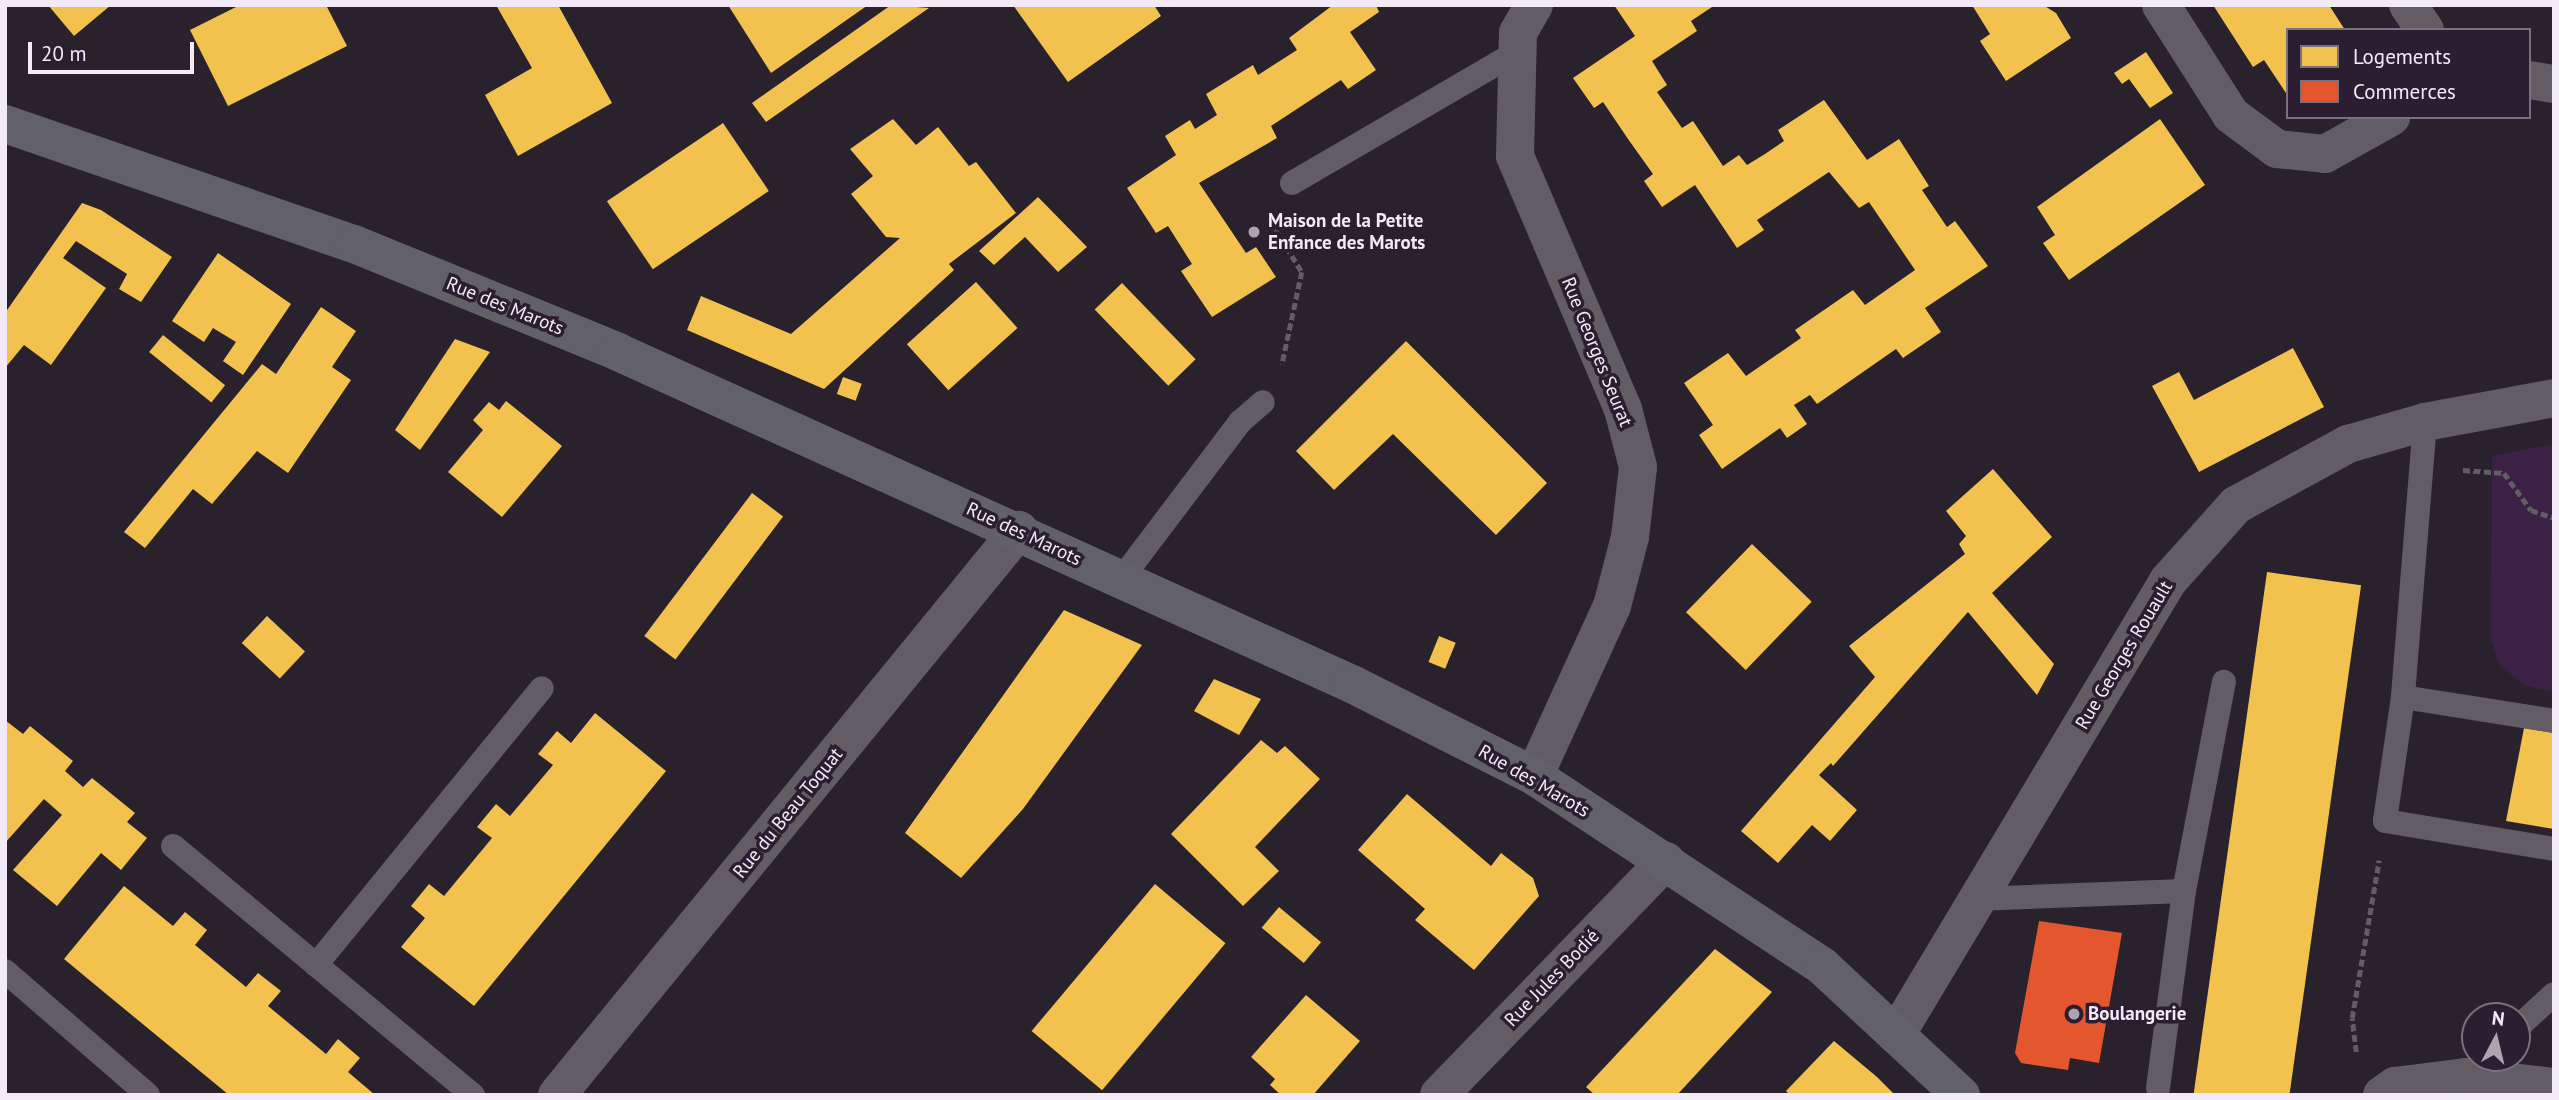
<!DOCTYPE html>
<html>
<head>
<meta charset="utf-8">
<style>
  body { margin:0 }
  #map { position:relative; width:2559px; height:1100px; overflow:hidden; background:#29222c; font-family:"PT Sans",sans-serif }
  div>[style] { position:absolute }
  [style*='--x'] { left:calc(var(--x)*1px); top:calc(var(--y)*1px); width:calc(var(--w)*1px); rotate:calc(var(--a)*1deg) }
  .green>* { inset:0; background:#3c2147 }
  .homes>* { inset:0; background:#f2c14e; transform-origin:0 0 }
  .shops>* { inset:0; background:#e4572e }
  .path>* { height:4.5px; margin-top:-2.25px; transform-origin:0; background:repeating-linear-gradient(90deg,#615d63 0 7px,transparent 0 10.5px) }
  .lane>* { height:24px; margin:-12px; padding:0 12px; transform-origin:12px; border-radius:12px; background:#625d64 }
  .street>* { height:38px; margin:-19px; padding:0 19px; transform-origin:19px; border-radius:19px; background:#625d64 }
  .secondary>* { height:38px; margin:-19px; padding:0 19px; transform-origin:19px; border-radius:19px; background:#626068 }
  .dots>* { width:19px; height:19px; translate:-50% -50%; box-sizing:border-box; border:4px solid #2b1e30; border-radius:50% }
  span { translate:-50% -50%; white-space:nowrap; text-align:center; line-height:1.15; -webkit-text-stroke:7px #2b1e30; paint-order:stroke }
  .poi-label { font-size:19px; color:#f2eaf6; font-weight:700 }
  .left { translate:0 -50%; text-align:left }
  .street-label { font-size:19px; color:#f2eaf6 }
  .frame { position:absolute; inset:0; border:7px solid #f2eaf6; pointer-events:none }
  .legend { position:absolute; left:2286px; top:28px; width:245px; height:91px; box-sizing:border-box; background:#2b1e30; border:2px solid #7b707f; margin:0; padding:9px 12px; list-style:none; font-size:21px; color:#f2eaf6 }
  .legend li { display:flex; align-items:center; gap:14px; height:35px }
  .legend b { width:35px; border:2px solid #7b707f }
  .north { position:absolute; left:2461px; top:1002px; width:70px; height:70px; box-sizing:border-box; background:#2b1e30; border:2px solid #7b707f; border-radius:50%; rotate:7deg; font-size:19px; font-weight:700; line-height:28px; text-align:center; color:#f2eaf6 }
  .north::after { content:''; display:block; margin:auto; width:24px; height:32px; background:#aca4af; clip-path:polygon(50% 0,100% 100%,50% 72%,0 100%) }
  .scale { position:absolute; left:28px; top:42px; width:166px; height:32px; box-sizing:border-box; border:4px solid #f2eaf6; border-top:0; padding-left:9px; font-size:21px; line-height:24px; white-space:nowrap; color:#f2eaf6; -webkit-text-stroke:5px #2b1e30; paint-order:stroke }
</style>
</head>
<body>
<div id="map">
  <div class="green">
    <i style="clip-path:polygon(2554px 444px,2554px 692px,2526px 686px,2500px 666px,2491px 640px,2492px 456px)"></i>
  </div>
  <div class="homes">
    <i style="clip-path:polygon(48px 5px,111px 5px,74px 36px)"></i>
    <i style="clip-path:polygon(240px 5px,326px 5px,347px 46px,228px 106px,190px 30px)"></i>
    <i style="clip-path:polygon(496px 5px,558px 5px,612px 103px,518px 156px,485px 95px,532px 68px)"></i>
    <i style="clip-path:polygon(728px 5px,868px 5px,771px 73px)"></i>
    <i style="clip-path:polygon(891px 5px,929px 8px,766px 122px,752px 103px)"></i>
    <i style="clip-path:polygon(1013px 5px,1154px 5px,1161px 16px,1068px 82px)"></i>
    <i style="clip-path:polygon(1333px 5px,1376px 5px,1379px 12px,1350px 32px,1376px 70px,1348px 89px,1341px 80px,1271px 126px,1277px 138px,1199px 183px,1246px 253px,1256px 247px,1276px 277px,1212px 317px,1181px 271px,1192px 264px,1168px 226px,1156px 233px,1127px 188px,1176px 155px,1165px 136px,1190px 120px,1195px 129px,1217px 115px,1206px 94px,1253px 65px,1258px 75px,1297px 50px,1289px 38px)"></i>
    <i style="clip-path:polygon(1614px 5px,1715px 5px,1691px 21px,1697px 31px,1652px 61px,1667px 85px,1657px 92px,1682px 128px,1693px 121px,1723px 166px,1739px 155px,1747px 165px,1765px 154px,1784px 141px,1778px 130px,1824px 100px,1867px 160px,1899px 139px,1929px 186px,1922px 190px,1947px 227px,1955px 221px,1988px 266px,1925px 308px,1941px 332px,1903px 358px,1896px 349px,1817px 404px,1810px 395px,1794px 405px,1807px 424px,1787px 438px,1780px 428px,1722px 469px,1699px 435px,1713px 425px,1684px 383px,1728px 353px,1746px 376px,1801px 338px,1795px 330px,1853px 290px,1865px 305px,1915px 270px,1869px 202px,1859px 208px,1829px 172px,1757px 220px,1764px 230px,1737px 248px,1695px 185px,1662px 207px,1644px 181px,1653px 174px,1628px 139px,1603px 102px,1594px 108px,1573px 78px,1635px 36px)"></i>
    <i style="clip-path:polygon(1972px 5px,2043px 5px,2056px 13px,2071px 38px,2006px 81px,1980px 41px,1990px 34px)"></i>
    <i style="clip-path:polygon(2213px 5px,2329px 5px,2345px 30px,2288px 30px,2288px 96px,2264px 60px,2253px 67px)"></i>
    <i style="clip-path:polygon(2146px 52px,2173px 93px,2150px 108px,2129px 79px,2122px 84px,2114px 73px)"></i>
    <i style="clip-path:polygon(893px 119px,916px 145px,938px 127px,969px 166px,976px 162px,1016px 213px,949px 264px,954px 270px,824px 389px,687px 330px,701px 296px,791px 334px,900px 238px,886px 237px,851px 194px,873px 176px,850px 149px)"></i>
    <i style="clip-path:polygon(2160px 119px,2205px 185px,2069px 280px,2043px 243px,2055px 235px,2037px 207px)"></i>
    <i style="left:723px;top:123px;width:82px;height:140px;rotate:56deg"></i>
    <i style="clip-path:polygon(1038px 197px,1087px 247px,1058px 272px,1025px 237px,994px 265px,979px 251px)"></i>
    <i style="clip-path:polygon(82px 203px,101px 210px,172px 257px,141px 302px,119px 289px,127px 274px,76px 241px,63px 258px,106px 288px,51px 365px,24px 345px,5px 368px,5px 313px)"></i>
    <i style="clip-path:polygon(218px 253px,291px 304px,243px 375px,223px 361px,236px 342px,213px 328px,204px 342px,172px 321px)"></i>
    <i style="left:976px;top:282px;width:62px;height:93px;rotate:48deg"></i>
    <i style="left:1122px;top:283px;width:106px;height:38px;rotate:46deg"></i>
    <i style="clip-path:polygon(321px 307px,356px 331px,332px 367px,351px 380px,288px 473px,257px 451px,212px 504px,193px 489px,145px 548px,124px 532px,262px 364px,276px 374px)"></i>
    <i style="left:163px;top:335px;width:80px;height:22px;rotate:39deg"></i>
    <i style="clip-path:polygon(455px 339px,490px 352px,420px 450px,395px 430px)"></i>
    <i style="clip-path:polygon(1406px 341px,1547px 483px,1496px 535px,1393px 434px,1334px 490px,1296px 451px)"></i>
    <i style="clip-path:polygon(2293px 348px,2324px 407px,2199px 472px,2152px 386px,2179px 372px,2194px 400px)"></i>
    <i style="left:843px;top:377px;width:20px;height:18px;rotate:20deg"></i>
    <i style="clip-path:polygon(506px 401px,562px 446px,502px 517px,448px 472px,483px 430px,473px 420px,489px 402px,499px 410px)"></i>
    <i style="clip-path:polygon(1993px 469px,2052px 537px,1992px 593px,2054px 664px,2037px 695px,1968px 612px,1833px 766px,1831px 763px,1819px 775px,1857px 810px,1830px 841px,1812px 825px,1778px 863px,1741px 831px,1875px 677px,1849px 646px,1965px 554px,1959px 544px,1966px 536px,1946px 511px)"></i>
    <i style="left:752px;top:493px;width:39px;height:179px;rotate:37deg"></i>
    <i style="left:1752px;top:544px;width:83px;height:95px;rotate:44deg"></i>
    <i style="left:2267px;top:572px;width:95px;height:531px;rotate:8deg"></i>
    <i style="clip-path:polygon(1064px 610px,1142px 645px,1023px 809px,961px 878px,905px 833px)"></i>
    <i style="left:267px;top:616px;width:52px;height:37px;rotate:43deg"></i>
    <i style="left:1439px;top:636px;width:18px;height:28px;rotate:22deg"></i>
    <i style="clip-path:polygon(1214px 679px,1261px 699px,1239px 735px,1194px 711px)"></i>
    <i style="clip-path:polygon(595px 713px,666px 771px,474px 1006px,401px 947px,425px 918px,411px 906px,429px 884px,444px 896px,492px 838px,477px 827px,496px 804px,510px 816px,553px 765px,538px 754px,557px 731px,571px 743px)"></i>
    <i style="clip-path:polygon(5px 720px,23px 734px,30px 726px,73px 761px,65px 771px,83px 787px,92px 778px,135px 813px,127px 822px,147px 838px,121px 870px,101px 853px,57px 906px,13px 870px,62px 815px,44px 799px,5px 843px)"></i>
    <i style="clip-path:polygon(2524px 728px,2554px 733px,2554px 829px,2506px 821px)"></i>
    <i style="clip-path:polygon(1261px 740px,1277px 753px,1285px 746px,1320px 779px,1255px 847px,1279px 871px,1243px 906px,1171px 834px)"></i>
    <i style="clip-path:polygon(1407px 794px,1491px 866px,1501px 853px,1533px 878px,1539px 896px,1474px 970px,1415px 920px,1425px 909px,1358px 850px)"></i>
    <i style="left:1155px;top:884px;width:92px;height:192px;rotate:40deg"></i>
    <i style="clip-path:polygon(124px 886px,173px 926px,185px 912px,207px 930px,195px 945px,246px 987px,258px 973px,281px 991px,268px 1006px,326px 1054px,338px 1039px,360px 1058px,348px 1072px,375px 1095px,229px 1095px,105px 993px,64px 959px)"></i>
    <i style="left:1279px;top:907px;width:55px;height:27px;rotate:40deg"></i>
    <i style="clip-path:polygon(1715px 949px,1772px 992px,1677px 1095px,1595px 1095px,1586px 1087px)"></i>
    <i style="clip-path:polygon(1306px 995px,1360px 1041px,1313px 1095px,1281px 1095px,1270px 1085px,1275px 1079px,1251px 1057px)"></i>
    <i style="clip-path:polygon(1834px 1041px,1877px 1077px,1895px 1095px,1790px 1095px,1786px 1091px)"></i>
  </div>
  <div class="shops">
    <i style="clip-path:polygon(2039px 921px,2122px 933px,2099px 1063px,2070px 1058px,2068px 1070px,2021px 1063px,2015px 1053px)"></i>
  </div>
  <div class="path">
    <i style="--x:1270;--y:220;--w:61;--a:58.4"></i>
    <i style="--x:1302;--y:272;--w:95;--a:102.1"></i>
    <i style="--x:2463;--y:470;--w:41;--a:4.2"></i>
    <i style="--x:2504;--y:473;--w:46;--a:53.9"></i>
    <i style="--x:2531;--y:510;--w:24;--a:19"></i>
    <i style="--x:2356;--y:1052;--w:34;--a:-97"></i>
    <i style="--x:2352;--y:1018;--w:160;--a:-80.3"></i>
  </div>
  <div class="lane">
    <i style="--x:1292;--y:183;--w:260;--a:-30.2"></i>
    <i style="--x:2425;--y:422;--w:276;--a:94.6"></i>
    <i style="--x:2403;--y:697;--w:125;--a:98.3"></i>
    <i style="--x:2385;--y:821;--w:171;--a:9.4"></i>
    <i style="--x:1122;--y:578;--w:196;--a:-52.9"></i>
    <i style="--x:1240;--y:422;--w:30;--a:-41"></i>
    <i style="--x:2403;--y:697;--w:153;--a:9"></i>
    <i style="--x:173;--y:846;--w:390;--a:39.7"></i>
    <i style="--x:1976;--y:899;--w:208;--a:-2.2"></i>
    <i style="--x:316;--y:965;--w:357;--a:-50.8"></i>
    <i style="--x:5;--y:971;--w:189;--a:40.9"></i>
    <i style="--x:2517;--y:1028;--w:50;--a:-42.6"></i>
    <i style="--x:2158;--y:1088;--w:199;--a:-82.5"></i>
    <i style="--x:2184;--y:891;--w:213;--a:-79.2"></i>
  </div>
  <div class="street">
    <i style="--x:1534;--y:5;--w:32;--a:120"></i>
    <i style="--x:1518;--y:33;--w:123;--a:91.4"></i>
    <i style="--x:1515;--y:156;--w:275;--a:66.9"></i>
    <i style="--x:1623;--y:409;--w:60;--a:75.5"></i>
    <i style="--x:1638;--y:467;--w:70;--a:96.5"></i>
    <i style="--x:1630;--y:537;--w:71;--a:104.6"></i>
    <i style="--x:1612;--y:606;--w:187;--a:114.6"></i>
    <i style="--x:2161;--y:5;--w:130;--a:57.5"></i>
    <i style="--x:2231;--y:115;--w:57;--a:36.5"></i>
    <i style="--x:2277;--y:149;--w:48;--a:5.9"></i>
    <i style="--x:2325;--y:154;--w:76;--a:-29.3"></i>
    <i style="--x:2408;--y:5;--w:30;--a:56"></i>
    <i style="--x:2529;--y:80;--w:25;--a:9"></i>
    <i style="--x:1896;--y:1035;--w:529;--a:-59.07"></i>
    <i style="--x:2168;--y:581;--w:102;--a:-48.2"></i>
    <i style="--x:2236;--y:505;--w:128;--a:-28.6"></i>
    <i style="--x:2348;--y:444;--w:80;--a:-15.9"></i>
    <i style="--x:2425;--y:422;--w:131;--a:-10.5"></i>
    <i style="--x:557;--y:1095;--w:730;--a:-50.73"></i>
    <i style="--x:1439;--y:1095;--w:326;--a:-45.9"></i>
    <i style="--x:2382;--y:1095;--w:16;--a:-35"></i>
    <i style="--x:2395;--y:1086;--w:71;--a:-7.3"></i>
    <i style="--x:2465;--y:1077;--w:90;--a:6.4"></i>
  </div>
  <div class="secondary">
    <i style="--x:5;--y:124;--w:369;--a:19"></i>
    <i style="--x:354;--y:244;--w:285;--a:22.2"></i>
    <i style="--x:618;--y:352;--w:806;--a:24.34"></i>
    <i style="--x:1352;--y:684;--w:204;--a:26.8"></i>
    <i style="--x:1534;--y:776;--w:345;--a:33.4"></i>
    <i style="--x:1822;--y:966;--w:190;--a:42.9"></i>
  </div>
  <div class="dots">
    <i style="left:1254px;top:232px;background:#aca4af"></i>
    <i style="left:2074px;top:1014px;background:#aca4af"></i>
  </div>
  <div class="poi-label">
    <span class="left" style="left:1268px;top:232px">Maison de la Petite<br>Enfance des Marots</span>
    <span class="left" style="left:2088px;top:1014px">Boulangerie</span>
  </div>
  <div class="street-label">
    <span style="left:505px;top:306px;rotate:22deg">Rue des Marots</span>
    <span style="left:1597px;top:352px;rotate:68deg">Rue Georges Seurat</span>
    <span style="left:1024px;top:534px;rotate:25deg">Rue des Marots</span>
    <span style="left:2124px;top:655px;rotate:-59deg">Rue Georges Rouault</span>
    <span style="left:1534px;top:781px;rotate:30deg">Rue des Marots</span>
    <span style="left:788px;top:813px;rotate:-51deg">Rue du Beau Toquat</span>
    <span style="left:1552px;top:978px;rotate:-46deg">Rue Jules Bodié</span>
  </div>
  <div class="frame"></div>
  <ul class="legend">
  <li><b style="height:19px;background:#f2c14e"></b>Logements</li>
  <li><b style="height:19px;background:#e4572e"></b>Commerces</li>
  </ul>
  <div class="north">N</div>
  <div class="scale">20 m</div>
</div>
</body>
</html>
